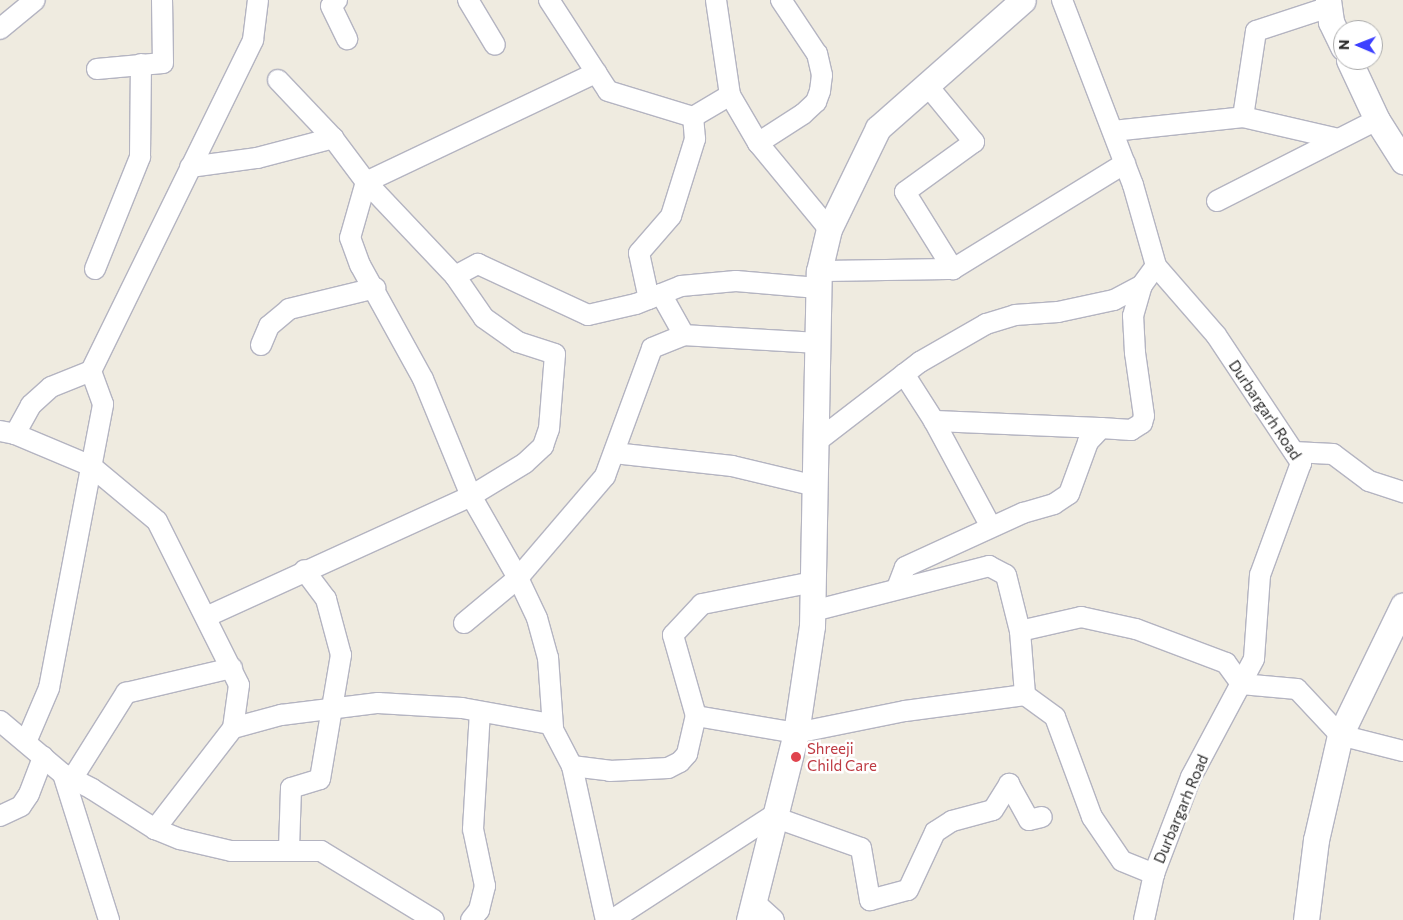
<!DOCTYPE html>
<html>
<head>
<meta charset="utf-8">
<style>
  body { margin:0 }
  #map { position:relative; width:1403px; height:920px; overflow:hidden; background:#efebe0; font-family:Commissioner,sans-serif }
  div>[style] { position:absolute }
  [style*='--x'] { left:calc(var(--x)*1px); top:calc(var(--y)*1px); width:calc(var(--w)*1px); rotate:calc(var(--a)*1deg) }
  .roads { filter:drop-shadow(1px 0 #b4b4c1) drop-shadow(-1px 0 #b4b4c1) drop-shadow(0 1px #b4b4c1) drop-shadow(0 -1px #b4b4c1) }
  .minor>* { height:20px; margin:-10px; padding:0 10px; transform-origin:10px; border-radius:10px; background:#fff }
  .tertiary>* { height:25px; margin:-12.5px; padding:0 12.5px; transform-origin:12.5px; border-radius:12.5px; background:#fff }
  .dots>* { width:14px; height:14px; translate:-50% -50%; box-sizing:border-box; border:2px solid #fff; border-radius:50% }
  span { translate:-50% -50%; white-space:nowrap; text-align:center; line-height:1.15; -webkit-text-stroke:5px #fff; paint-order:stroke }
  .street-label { font-size:15px; color:#2e2e2e }
  .health-label { font-size:15px; color:#be3a42 }
  .left { translate:0 -50%; text-align:left }
  .north { position:absolute; left:1333px; top:20px; width:50px; height:50px; box-sizing:border-box; background:#fff; border:1px solid #ababab; border-radius:50%; rotate:271deg; font-size:14px; font-weight:700; line-height:20px; text-align:center; color:#2e2e2e }
  .north::after { content:''; display:block; margin:auto; width:18px; height:22px; background:#3d40ff; clip-path:polygon(50% 0,100% 100%,50% 72%,0 100%) }
</style>
</head>
<body>
<div id="map">
  <div class="roads">
    <div class="minor">
      <i style="--x:337;--y:0;--w:8;--a:135"></i>
      <i style="--x:331;--y:6;--w:37;--a:64"></i>
      <i style="--x:468;--y:0;--w:52;--a:59"></i>
      <i style="--x:549;--y:0;--w:108;--a:57"></i>
      <i style="--x:608;--y:91;--w:89;--a:17"></i>
      <i style="--x:1062;--y:0;--w:198;--a:69"></i>
      <i style="--x:1133;--y:185;--w:84;--a:74.1"></i>
      <i style="--x:1156;--y:266;--w:91;--a:49"></i>
      <i style="--x:1216;--y:335;--w:154;--a:56.4"></i>
      <i style="--x:1301;--y:463;--w:119;--a:110.1"></i>
      <i style="--x:1260;--y:575;--w:84;--a:94.1"></i>
      <i style="--x:1254;--y:659;--w:134;--a:118.1"></i>
      <i style="--x:1191;--y:777;--w:104;--a:110.9"></i>
      <i style="--x:1154;--y:874;--w:47;--a:102.3"></i>
      <i style="--x:0;--y:29;--w:45;--a:-39.6"></i>
      <i style="--x:97;--y:69;--w:66;--a:-5.2"></i>
      <i style="--x:163;--y:63;--w:63;--a:-90.9"></i>
      <i style="--x:927;--y:85;--w:74;--a:50.5"></i>
      <i style="--x:974;--y:142;--w:85;--a:144.1"></i>
      <i style="--x:905;--y:192;--w:91;--a:58.1"></i>
      <i style="--x:730;--y:95;--w:56;--a:59.7"></i>
      <i style="--x:758;--y:143;--w:112;--a:50.5"></i>
      <i style="--x:1243;--y:117;--w:98;--a:12.9"></i>
      <i style="--x:1113;--y:131;--w:131;--a:-6.1"></i>
      <i style="--x:1243;--y:117;--w:87;--a:-81.4"></i>
      <i style="--x:1256;--y:31;--w:77;--a:-18.2"></i>
      <i style="--x:758;--y:143;--w:54;--a:-32.8"></i>
      <i style="--x:803;--y:114;--w:18;--a:-43"></i>
      <i style="--x:816;--y:102;--w:12;--a:-70"></i>
      <i style="--x:820;--y:91;--w:16;--a:-83"></i>
      <i style="--x:822;--y:75;--w:22;--a:-103"></i>
      <i style="--x:817;--y:54;--w:65;--a:-123.7"></i>
      <i style="--x:190;--y:167;--w:68;--a:-7.7"></i>
      <i style="--x:257;--y:158;--w:79;--a:-14.7"></i>
      <i style="--x:1217;--y:201;--w:179;--a:-26.9"></i>
      <i style="--x:95;--y:269;--w:121;--a:-68.1"></i>
      <i style="--x:140;--y:157;--w:93;--a:-89.4"></i>
      <i style="--x:819;--y:271;--w:134;--a:-0.9"></i>
      <i style="--x:953;--y:269;--w:202;--a:-31.6"></i>
      <i style="--x:455;--y:276;--w:26;--a:-28"></i>
      <i style="--x:478;--y:264;--w:121;--a:24.9"></i>
      <i style="--x:588;--y:315;--w:49;--a:-12.9"></i>
      <i style="--x:636;--y:304;--w:48;--a:-21.8"></i>
      <i style="--x:681;--y:286;--w:55;--a:-5.2"></i>
      <i style="--x:736;--y:281;--w:82;--a:4.9"></i>
      <i style="--x:661;--y:294;--w:47;--a:60.7"></i>
      <i style="--x:649;--y:299;--w:47;--a:-102.3"></i>
      <i style="--x:639;--y:253;--w:49;--a:-49.1"></i>
      <i style="--x:671;--y:216;--w:81;--a:-72.7"></i>
      <i style="--x:695;--y:139;--w:22;--a:-95"></i>
      <i style="--x:693;--y:117;--w:43;--a:-30.7"></i>
      <i style="--x:730;--y:95;--w:96;--a:-98.4"></i>
      <i style="--x:261;--y:345;--w:21;--a:-67"></i>
      <i style="--x:269;--y:326;--w:26;--a:-40"></i>
      <i style="--x:289;--y:309;--w:89;--a:-13.7"></i>
      <i style="--x:904;--y:374;--w:56;--a:57.4"></i>
      <i style="--x:934;--y:421;--w:120;--a:61.7"></i>
      <i style="--x:934;--y:421;--w:167;--a:2.4"></i>
      <i style="--x:0;--y:431;--w:15;--a:11"></i>
      <i style="--x:15;--y:434;--w:82;--a:22.8"></i>
      <i style="--x:91;--y:466;--w:86;--a:39.8"></i>
      <i style="--x:157;--y:521;--w:183;--a:63.4"></i>
      <i style="--x:239;--y:685;--w:43;--a:97.9"></i>
      <i style="--x:233;--y:728;--w:128;--a:127.7"></i>
      <i style="--x:15;--y:434;--w:33;--a:-61"></i>
      <i style="--x:31;--y:405;--w:27;--a:-42"></i>
      <i style="--x:51;--y:387;--w:43;--a:-21.8"></i>
      <i style="--x:91;--y:371;--w:369;--a:-63.9"></i>
      <i style="--x:253;--y:40;--w:40;--a:-82.9"></i>
      <i style="--x:816;--y:442;--w:131;--a:-37.6"></i>
      <i style="--x:920;--y:362;--w:76;--a:-29.9"></i>
      <i style="--x:986;--y:324;--w:30;--a:-17"></i>
      <i style="--x:1015;--y:315;--w:43;--a:-4"></i>
      <i style="--x:1058;--y:312;--w:57;--a:-12.1"></i>
      <i style="--x:1114;--y:300;--w:32;--a:-28"></i>
      <i style="--x:1294;--y:452;--w:39;--a:3"></i>
      <i style="--x:1333;--y:454;--w:45;--a:36.9"></i>
      <i style="--x:1369;--y:481;--w:36;--a:18"></i>
      <i style="--x:614;--y:453;--w:119;--a:6.3"></i>
      <i style="--x:732;--y:466;--w:85;--a:13.5"></i>
      <i style="--x:897;--y:588;--w:22;--a:-69"></i>
      <i style="--x:905;--y:567;--w:130;--a:-24.6"></i>
      <i style="--x:1023;--y:513;--w:32;--a:-16"></i>
      <i style="--x:1054;--y:504;--w:18;--a:-34"></i>
      <i style="--x:1069;--y:494;--w:55;--a:-69.9"></i>
      <i style="--x:1088;--y:442;--w:19;--a:-47"></i>
      <i style="--x:1101;--y:428;--w:30;--a:4"></i>
      <i style="--x:1131;--y:430;--w:13;--a:-32"></i>
      <i style="--x:1142;--y:423;--w:7;--a:-74"></i>
      <i style="--x:1144;--y:416;--w:64;--a:-98.1"></i>
      <i style="--x:1135;--y:353;--w:37;--a:-93"></i>
      <i style="--x:1133;--y:316;--w:32;--a:-74"></i>
      <i style="--x:1142;--y:285;--w:24;--a:-54"></i>
      <i style="--x:813;--y:611;--w:182;--a:-14.3"></i>
      <i style="--x:989;--y:566;--w:19;--a:28"></i>
      <i style="--x:1006;--y:575;--w:58;--a:76"></i>
      <i style="--x:1020;--y:631;--w:64;--a:85.5"></i>
      <i style="--x:208;--y:616;--w:289;--a:-24.5"></i>
      <i style="--x:471;--y:496;--w:63;--a:-31.4"></i>
      <i style="--x:525;--y:463;--w:25;--a:-43"></i>
      <i style="--x:543;--y:446;--w:18;--a:-71"></i>
      <i style="--x:549;--y:429;--w:75;--a:-85.4"></i>
      <i style="--x:555;--y:354;--w:39;--a:-162"></i>
      <i style="--x:518;--y:342;--w:42;--a:-144.8"></i>
      <i style="--x:484;--y:318;--w:51;--a:-124.6"></i>
      <i style="--x:455;--y:276;--w:129;--a:-133.4"></i>
      <i style="--x:366;--y:182;--w:55;--a:-126.9"></i>
      <i style="--x:333;--y:138;--w:80;--a:-133.5"></i>
      <i style="--x:464;--y:623;--w:70;--a:-39.8"></i>
      <i style="--x:518;--y:578;--w:134;--a:-49.5"></i>
      <i style="--x:605;--y:476;--w:136;--a:-69.8"></i>
      <i style="--x:652;--y:348;--w:35;--a:-22"></i>
      <i style="--x:684;--y:335;--w:133;--a:3.4"></i>
      <i style="--x:1020;--y:631;--w:63;--a:-12.9"></i>
      <i style="--x:1081;--y:617;--w:56;--a:12.3"></i>
      <i style="--x:1136;--y:629;--w:96;--a:20.7"></i>
      <i style="--x:1226;--y:663;--w:26;--a:54"></i>
      <i style="--x:1241;--y:684;--w:56;--a:5.1"></i>
      <i style="--x:1297;--y:689;--w:63;--a:46.9"></i>
      <i style="--x:1340;--y:735;--w:65;--a:14.3"></i>
      <i style="--x:696;--y:716;--w:84;--a:-105.9"></i>
      <i style="--x:673;--y:635;--w:42;--a:-46.9"></i>
      <i style="--x:702;--y:604;--w:113;--a:-11.2"></i>
      <i style="--x:0;--y:721;--w:82;--a:40.1"></i>
      <i style="--x:63;--y:774;--w:33;--a:27"></i>
      <i style="--x:92;--y:789;--w:75;--a:32.4"></i>
      <i style="--x:155;--y:829;--w:27;--a:22"></i>
      <i style="--x:180;--y:839;--w:52;--a:13.2"></i>
      <i style="--x:231;--y:851;--w:90;--a:0"></i>
      <i style="--x:321;--y:851;--w:132;--a:31.4"></i>
      <i style="--x:553;--y:727;--w:69;--a:-94.1"></i>
      <i style="--x:548;--y:658;--w:41;--a:-105.4"></i>
      <i style="--x:537;--y:618;--w:44;--a:-115.4"></i>
      <i style="--x:518;--y:578;--w:95;--a:-119.8"></i>
      <i style="--x:471;--y:496;--w:126;--a:-112.3"></i>
      <i style="--x:423;--y:379;--w:130;--a:-118.9"></i>
      <i style="--x:360;--y:265;--w:29;--a:-110"></i>
      <i style="--x:350;--y:238;--w:58;--a:-74.1"></i>
      <i style="--x:366;--y:182;--w:255;--a:-25.4"></i>
      <i style="--x:233;--y:728;--w:50;--a:-15.2"></i>
      <i style="--x:281;--y:715;--w:98;--a:-7.1"></i>
      <i style="--x:378;--y:703;--w:84;--a:3.4"></i>
      <i style="--x:462;--y:708;--w:89;--a:10.3"></i>
      <i style="--x:550;--y:724;--w:47;--a:62.4"></i>
      <i style="--x:572;--y:766;--w:38;--a:7"></i>
      <i style="--x:610;--y:771;--w:58;--a:-3"></i>
      <i style="--x:668;--y:768;--w:13;--a:-27"></i>
      <i style="--x:680;--y:762;--w:11;--a:-49"></i>
      <i style="--x:687;--y:754;--w:39;--a:-77"></i>
      <i style="--x:696;--y:716;--w:101;--a:9.6"></i>
      <i style="--x:796;--y:733;--w:111;--a:-11.4"></i>
      <i style="--x:905;--y:711;--w:121;--a:-7.6"></i>
      <i style="--x:1025;--y:695;--w:37;--a:36"></i>
      <i style="--x:1055;--y:717;--w:107;--a:69.7"></i>
      <i style="--x:1092;--y:817;--w:53;--a:55.7"></i>
      <i style="--x:1122;--y:861;--w:35;--a:22"></i>
      <i style="--x:26;--y:742;--w:59;--a:-66.9"></i>
      <i style="--x:49;--y:688;--w:289;--a:-79.2"></i>
      <i style="--x:103;--y:404;--w:35;--a:-110"></i>
      <i style="--x:572;--y:766;--w:158;--a:77.6"></i>
      <i style="--x:63;--y:774;--w:153;--a:72.5"></i>
      <i style="--x:72;--y:779;--w:102;--a:-57.9"></i>
      <i style="--x:126;--y:693;--w:109;--a:-13.3"></i>
      <i style="--x:0;--y:816;--w:23;--a:-25"></i>
      <i style="--x:21;--y:806;--w:14;--a:-56"></i>
      <i style="--x:29;--y:794;--w:40;--a:-69"></i>
      <i style="--x:774;--y:817;--w:92;--a:19.6"></i>
      <i style="--x:861;--y:848;--w:53;--a:80.2"></i>
      <i style="--x:870;--y:900;--w:39;--a:-15"></i>
      <i style="--x:908;--y:890;--w:64;--a:-65"></i>
      <i style="--x:935;--y:832;--w:20;--a:-33"></i>
      <i style="--x:952;--y:821;--w:42;--a:-15"></i>
      <i style="--x:993;--y:810;--w:31;--a:-58"></i>
      <i style="--x:1009;--y:784;--w:41;--a:60.9"></i>
      <i style="--x:1029;--y:820;--w:13;--a:-13"></i>
      <i style="--x:289;--y:849;--w:61;--a:-88.1"></i>
      <i style="--x:291;--y:788;--w:30;--a:-17"></i>
      <i style="--x:320;--y:779;--w:126;--a:-80.4"></i>
      <i style="--x:341;--y:655;--w:58;--a:-105"></i>
      <i style="--x:326;--y:599;--w:36;--a:-127"></i>
      <i style="--x:753;--y:901;--w:28;--a:42"></i>
      <i style="--x:471;--y:920;--w:13;--a:-51"></i>
      <i style="--x:479;--y:910;--w:25;--a:-76"></i>
      <i style="--x:485;--y:886;--w:58;--a:-101.9"></i>
      <i style="--x:473;--y:829;--w:117;--a:-86.6"></i>
      <i style="--x:612;--y:920;--w:194;--a:-33"></i>
    </div>
    <div class="tertiary">
      <i style="--x:1328;--y:0;--w:22;--a:82"></i>
      <i style="--x:1331;--y:22;--w:28;--a:64"></i>
      <i style="--x:1349;--y:60;--w:66;--a:65"></i>
      <i style="--x:1377;--y:120;--w:49;--a:57.6"></i>
      <i style="--x:749;--y:920;--w:193;--a:-75.9"></i>
      <i style="--x:796;--y:733;--w:108;--a:-81.5"></i>
      <i style="--x:812;--y:626;--w:355;--a:-88.9"></i>
      <i style="--x:819;--y:271;--w:43;--a:-76.6"></i>
      <i style="--x:829;--y:229;--w:112;--a:-64.1"></i>
      <i style="--x:878;--y:128;--w:193;--a:-41.4"></i>
      <i style="--x:1306;--y:920;--w:81;--a:-82.9"></i>
      <i style="--x:1316;--y:840;--w:108;--a:-77.1"></i>
      <i style="--x:1340;--y:735;--w:144;--a:-64.1"></i>
    </div>
  </div>
  <div class="dots">
    <i style="left:796px;top:757px;background:#e0444e"></i>
  </div>
  <div class="street-label">
    <span style="left:1265px;top:410px;rotate:56deg">Durbargarh Road</span>
    <span style="left:1181px;top:809px;rotate:-67deg">Durbargarh Road</span>
  </div>
  <div class="health-label">
    <span class="left" style="left:807px;top:757px">Shreeji<br>Child Care</span>
  </div>
  <div class="north">N</div>
</div>
</body>
</html>
